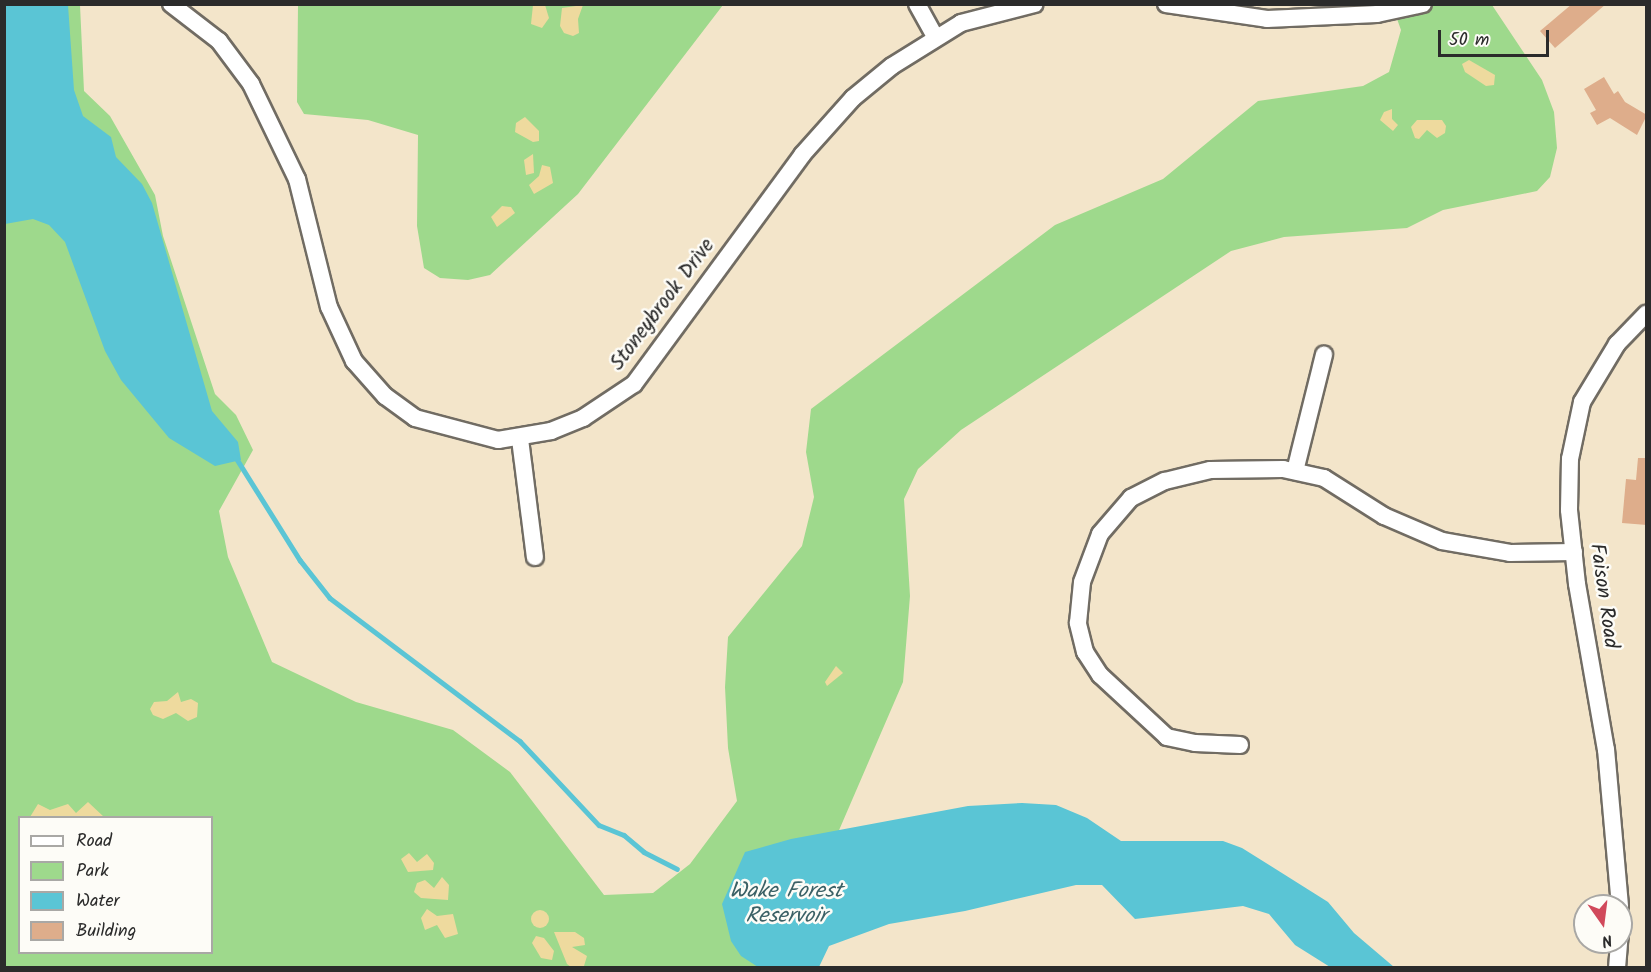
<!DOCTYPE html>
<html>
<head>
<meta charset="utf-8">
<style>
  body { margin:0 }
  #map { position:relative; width:1651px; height:972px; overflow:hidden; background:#f3e5ca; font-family:Kalam,sans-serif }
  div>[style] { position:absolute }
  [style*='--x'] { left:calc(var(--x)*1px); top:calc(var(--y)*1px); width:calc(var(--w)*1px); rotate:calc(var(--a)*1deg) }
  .green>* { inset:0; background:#9ed98c }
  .sand>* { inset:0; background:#eeda9e }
  .round { border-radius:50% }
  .water>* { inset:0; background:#5ac5d5 }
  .stream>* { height:4.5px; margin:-2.25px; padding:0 2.25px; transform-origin:2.25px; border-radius:2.25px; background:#5ac5d5 }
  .building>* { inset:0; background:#dead8b }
  .roads { filter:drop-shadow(2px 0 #716c63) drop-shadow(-2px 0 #716c63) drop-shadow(0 2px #716c63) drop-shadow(0 -2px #716c63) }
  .street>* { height:16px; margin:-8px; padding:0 8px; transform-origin:8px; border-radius:8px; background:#fff }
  span { translate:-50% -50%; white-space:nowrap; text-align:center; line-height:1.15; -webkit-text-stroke:5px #fdfcf7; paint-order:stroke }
  .street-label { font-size:21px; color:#2b2b2b }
  .water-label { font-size:22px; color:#3b6166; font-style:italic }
  .frame { position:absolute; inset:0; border:6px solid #2b2b2b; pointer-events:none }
  .legend { position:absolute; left:18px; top:816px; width:195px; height:138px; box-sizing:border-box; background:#fdfcf7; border:2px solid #a9a8a5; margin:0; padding:8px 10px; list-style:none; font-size:18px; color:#2b2b2b }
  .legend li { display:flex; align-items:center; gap:12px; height:30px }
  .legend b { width:30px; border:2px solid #a9a8a5 }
  .north { position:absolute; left:1573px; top:894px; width:60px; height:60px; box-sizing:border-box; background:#fdfcf7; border:2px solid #a9a8a5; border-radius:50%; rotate:166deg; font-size:16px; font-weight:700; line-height:24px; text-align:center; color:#2b2b2b }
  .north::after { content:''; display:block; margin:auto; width:21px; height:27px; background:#d1495b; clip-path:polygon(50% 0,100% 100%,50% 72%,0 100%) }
  .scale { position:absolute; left:1438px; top:30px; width:111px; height:27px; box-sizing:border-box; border:3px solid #2b2b2b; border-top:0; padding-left:8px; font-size:18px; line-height:21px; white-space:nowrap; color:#2b2b2b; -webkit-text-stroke:4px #fdfcf7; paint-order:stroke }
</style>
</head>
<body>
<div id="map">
  <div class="green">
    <i style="clip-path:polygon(evenodd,5px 5px,80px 5px,84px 91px,110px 116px,155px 195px,163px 236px,215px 394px,236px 415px,253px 450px,219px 511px,228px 557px,272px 662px,356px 702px,453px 730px,510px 772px,604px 895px,653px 893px,690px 864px,737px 801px,728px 748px,725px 687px,728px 637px,802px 546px,814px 497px,806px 452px,811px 409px,1055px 225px,1163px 179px,1258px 101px,1363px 86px,1389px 72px,1401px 30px,1392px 5px,1492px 5px,1542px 80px,1554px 112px,1557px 148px,1550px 177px,1537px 191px,1443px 210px,1407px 228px,1284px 237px,1231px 251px,961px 430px,918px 469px,904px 499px,910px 596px,903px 682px,780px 967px,5px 967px,5px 5px,20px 818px,212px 818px,212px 952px,20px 952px,20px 818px)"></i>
    <i style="clip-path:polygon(298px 5px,723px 5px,578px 194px,490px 275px,468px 280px,440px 278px,424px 268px,417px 226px,418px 135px,368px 120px,304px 114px,297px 102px)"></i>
  </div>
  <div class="sand">
    <i style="clip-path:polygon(533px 5px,545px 5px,549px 18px,542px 28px,531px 24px)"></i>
    <i style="clip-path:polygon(583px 5px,578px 19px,579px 33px,573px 36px,564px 33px,560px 26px,562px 8px)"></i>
    <i style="clip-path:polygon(1469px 60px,1495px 75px,1494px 85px,1486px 86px,1465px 72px,1462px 64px)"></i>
    <i style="clip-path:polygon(1392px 109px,1392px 119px,1398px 125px,1393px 131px,1380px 120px,1384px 112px)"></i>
    <i style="clip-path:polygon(525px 117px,539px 131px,539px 141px,533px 142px,515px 132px,516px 123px)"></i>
    <i style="clip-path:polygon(1417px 120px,1442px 120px,1446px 126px,1445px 133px,1437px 138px,1427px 130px,1419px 139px,1415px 138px,1411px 127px)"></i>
    <i style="clip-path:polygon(533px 154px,534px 173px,526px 175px,524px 160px)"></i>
    <i style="clip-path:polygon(542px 165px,550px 167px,553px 183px,534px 194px,529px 185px,539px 176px)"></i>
    <i style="clip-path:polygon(502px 206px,511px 207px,515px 213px,497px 227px,491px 217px)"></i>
    <i style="clip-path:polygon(836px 666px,843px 673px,827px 686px,825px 682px)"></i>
    <i style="clip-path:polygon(178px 692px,181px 702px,191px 699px,198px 703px,197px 717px,188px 721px,176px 713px,163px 719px,153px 715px,150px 709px,154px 702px,167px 701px)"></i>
    <i style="clip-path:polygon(88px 802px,104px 817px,30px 817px,38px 804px,50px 810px,68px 804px,76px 813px)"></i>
    <i style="clip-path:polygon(409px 853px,417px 862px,427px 854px,434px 863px,433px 870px,408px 872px,401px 859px)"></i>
    <i style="clip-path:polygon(442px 877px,449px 885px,448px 900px,421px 898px,414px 892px,417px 883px,425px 880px,434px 888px)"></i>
    <i style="clip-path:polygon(427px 909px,437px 916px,453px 914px,458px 934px,445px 938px,437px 925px,425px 930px,421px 918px)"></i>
    <i class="round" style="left:531px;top:910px;width:18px;height:18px"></i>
    <i style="clip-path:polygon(554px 932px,575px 932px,584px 938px,585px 945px,572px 947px,587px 956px,584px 966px,571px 967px,567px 964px)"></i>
    <i style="clip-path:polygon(536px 936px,544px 938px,554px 951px,552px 960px,541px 958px,532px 943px)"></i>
  </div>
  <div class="water">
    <i style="clip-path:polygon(5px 4px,68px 5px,74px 90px,83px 116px,111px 137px,116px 157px,142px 184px,152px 203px,212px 411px,238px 442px,241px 460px,215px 466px,169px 438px,121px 380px,105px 351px,65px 242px,49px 225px,33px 219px,5px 224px)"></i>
    <i style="clip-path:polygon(1022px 803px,1056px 805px,1087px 818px,1121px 841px,1223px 841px,1242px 848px,1328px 902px,1354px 933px,1394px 967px,1330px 967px,1295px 945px,1269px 914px,1243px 906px,1135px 919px,1102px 885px,1076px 885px,965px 911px,889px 924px,829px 946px,819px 967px,758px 967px,741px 956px,731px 941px,722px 904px,745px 852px,791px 839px,968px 806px)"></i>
  </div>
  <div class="stream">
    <i style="--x:235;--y:456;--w:123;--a:58"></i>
    <i style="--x:300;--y:560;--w:48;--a:51.7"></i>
    <i style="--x:330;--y:598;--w:238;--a:37"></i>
    <i style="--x:520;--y:741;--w:115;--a:46.8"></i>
    <i style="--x:599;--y:825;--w:27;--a:22"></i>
    <i style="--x:624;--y:835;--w:26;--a:40"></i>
    <i style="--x:644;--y:852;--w:37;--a:27"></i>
  </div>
  <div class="building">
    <i style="clip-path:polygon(1572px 4px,1606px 4px,1555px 48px,1540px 31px)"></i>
    <i style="clip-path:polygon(1604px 77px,1614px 94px,1618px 91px,1625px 102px,1647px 115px,1637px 135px,1610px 118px,1597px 125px,1590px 113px,1596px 110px,1584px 89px)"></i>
    <i style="clip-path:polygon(1638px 458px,1647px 458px,1647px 525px,1622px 523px,1626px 479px,1636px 480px)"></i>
  </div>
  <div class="roads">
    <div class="street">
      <i style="--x:171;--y:4;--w:61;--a:37.6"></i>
      <i style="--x:219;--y:41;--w:54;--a:53.3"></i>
      <i style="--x:251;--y:84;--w:106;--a:64.2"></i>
      <i style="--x:297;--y:179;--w:132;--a:76"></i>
      <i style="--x:329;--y:307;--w:60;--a:65.2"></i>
      <i style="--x:354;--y:361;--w:47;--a:48.5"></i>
      <i style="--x:385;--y:396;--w:37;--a:36"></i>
      <i style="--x:415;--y:418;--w:86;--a:14.8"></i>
      <i style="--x:498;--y:440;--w:54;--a:-9.6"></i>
      <i style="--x:551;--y:431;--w:35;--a:-22"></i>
      <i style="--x:583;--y:418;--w:61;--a:-33.7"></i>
      <i style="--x:634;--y:384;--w:284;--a:-53.7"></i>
      <i style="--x:802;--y:155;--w:76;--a:-48.2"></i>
      <i style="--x:853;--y:98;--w:50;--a:-39.4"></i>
      <i style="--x:892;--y:66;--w:81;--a:-31.9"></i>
      <i style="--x:961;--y:23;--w:76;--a:-14.4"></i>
      <i style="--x:917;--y:4;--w:37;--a:61"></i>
      <i style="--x:1166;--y:4;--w:102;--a:8.4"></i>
      <i style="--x:1267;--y:19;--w:110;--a:-2.6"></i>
      <i style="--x:1377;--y:14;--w:47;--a:-12.3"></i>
      <i style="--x:520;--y:439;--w:119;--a:82.8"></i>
      <i style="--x:1295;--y:471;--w:120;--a:-76"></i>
      <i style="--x:1240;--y:745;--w:45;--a:-177.5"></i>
      <i style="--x:1195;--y:743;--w:29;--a:-168"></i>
      <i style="--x:1167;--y:737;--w:91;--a:-137.2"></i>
      <i style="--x:1100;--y:675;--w:27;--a:-123"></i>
      <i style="--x:1085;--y:652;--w:30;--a:-104"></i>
      <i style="--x:1078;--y:623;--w:41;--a:-84.4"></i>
      <i style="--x:1082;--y:582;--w:51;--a:-69.4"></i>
      <i style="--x:1100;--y:534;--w:48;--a:-49.3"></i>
      <i style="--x:1131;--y:498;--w:38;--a:-27"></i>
      <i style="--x:1165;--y:481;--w:46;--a:-13.7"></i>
      <i style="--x:1210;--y:470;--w:73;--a:-0.8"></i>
      <i style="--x:1283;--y:469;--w:42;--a:12.4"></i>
      <i style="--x:1324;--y:478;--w:71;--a:32.3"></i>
      <i style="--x:1384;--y:516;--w:63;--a:23.3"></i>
      <i style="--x:1442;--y:541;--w:69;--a:10"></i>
      <i style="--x:1510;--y:553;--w:64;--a:-0.9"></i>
      <i style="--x:1620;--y:906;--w:157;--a:-95.1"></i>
      <i style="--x:1606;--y:750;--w:169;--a:-99.9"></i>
      <i style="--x:1577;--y:584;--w:74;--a:-96.2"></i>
      <i style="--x:1569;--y:510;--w:51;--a:-88.9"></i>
      <i style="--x:1570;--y:459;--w:58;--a:-78.1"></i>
      <i style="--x:1582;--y:402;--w:68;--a:-58.9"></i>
      <i style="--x:1617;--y:344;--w:42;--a:-46"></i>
      <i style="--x:1617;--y:968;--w:49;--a:-85.3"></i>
    </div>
  </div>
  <div class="street-label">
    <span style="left:663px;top:305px;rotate:-53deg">Stoneybrook Drive</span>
    <span style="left:1603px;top:596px;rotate:82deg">Faison Road</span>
  </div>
  <div class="water-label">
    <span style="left:786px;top:904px">Wake Forest<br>Reservoir</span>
  </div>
  <div class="frame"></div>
  <ul class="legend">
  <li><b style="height:8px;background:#fff"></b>Road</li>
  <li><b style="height:16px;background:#9ed98c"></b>Park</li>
  <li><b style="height:16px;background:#5ac5d5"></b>Water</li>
  <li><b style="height:16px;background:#dead8b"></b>Building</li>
  </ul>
  <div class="north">N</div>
  <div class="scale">50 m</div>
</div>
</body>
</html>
